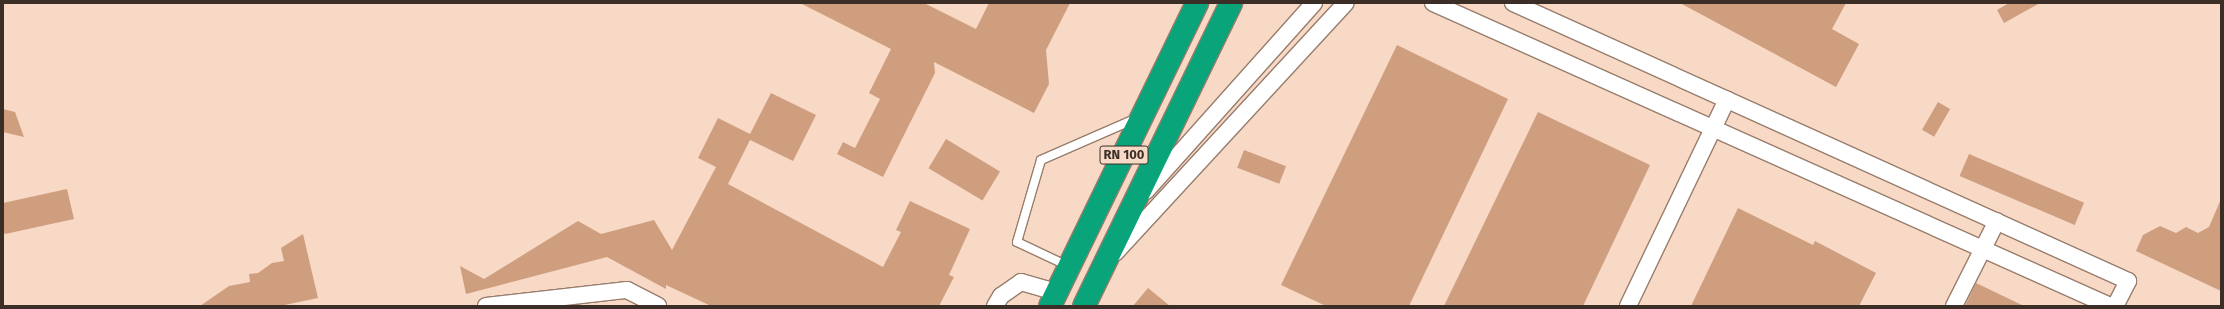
<!DOCTYPE html>
<html>
<head>
<meta charset="utf-8">
<style>
  body { margin:0 }
  #map { position:relative; width:2224px; height:309px; overflow:hidden; background:#f7d9c6; font-family:"Fira Sans",sans-serif }
  div>[style] { position:absolute }
  [style*='--x'] { left:calc(var(--x)*1px); top:calc(var(--y)*1px); width:calc(var(--w)*1px); rotate:calc(var(--a)*1deg) }
  .building>* { inset:0; background:#cf9e7f; transform-origin:0 0 }
  .roads { filter:drop-shadow(1px 0 #987d6c) drop-shadow(-1px 0 #987d6c) drop-shadow(0 1px #987d6c) drop-shadow(0 -1px #987d6c) }
  .lane>* { height:8px; margin:-4px; padding:0 4px; transform-origin:4px; border-radius:4px; background:#fff }
  .street>* { height:16px; margin:-8px; padding:0 8px; transform-origin:8px; border-radius:8px; background:#fff }
  .highway>* { height:22px; margin:-11px; padding:0 11px; transform-origin:11px; border-radius:11px; background:#0aa47a }
  span { translate:-50% -50%; white-space:nowrap; text-align:center; line-height:1.15; -webkit-text-stroke:3px #f7d9c6; paint-order:stroke }
  .shield-label span { padding:1px 3px; background:#f7d9c6; border:1px solid; border-radius:3px; -webkit-text-stroke-width:0 }
  .shield-label { font-size:13px; color:#3a2e27; font-weight:700 }
  .frame { position:absolute; inset:0; border:4px solid #3a2e27; pointer-events:none }
</style>
</head>
<body>
<div id="map">
  <div class="building">
    <i style="clip-path:polygon(800px 3px,924px 3px,976px 29px,989px 3px,1070px 3px,1046px 50px,1049px 84px,1034px 113px,934px 62px,935px 73px,883px 177px,837px 154px,843px 142px,855px 148px,880px 99px,869px 93px,891px 49px)"></i>
    <i style="clip-path:polygon(1680px 3px,1846px 3px,1832px 29px,1859px 44px,1836px 87px)"></i>
    <i style="clip-path:polygon(2009px 3px,2040px 3px,2004px 23px,1997px 10px)"></i>
    <i style="clip-path:polygon(1397px 45px,1508px 99px,1409px 306px,1326px 306px,1281px 285px)"></i>
    <i style="clip-path:polygon(771px 93px,816px 115px,793px 161px,750px 140px,728px 184px,883px 267px,901px 232px,896px 230px,910px 201px,970px 229px,949px 275px,954px 277px,939px 306px,711px 306px,666px 285px,666px 289px,607px 257px,466px 294px,460px 266px,484px 279px,578px 221px,601px 234px,654px 220px,672px 250px,716px 167px,698px 158px,718px 118px,750px 134px)"></i>
    <i style="left:1938px;top:102px;width:14px;height:32px;rotate:30deg"></i>
    <i style="clip-path:polygon(3px 109px,15px 112px,24px 137px,3px 132px)"></i>
    <i style="clip-path:polygon(1538px 112px,1650px 165px,1583px 306px,1444px 306px)"></i>
    <i style="left:946px;top:139px;width:63px;height:34px;rotate:31deg"></i>
    <i style="left:1244px;top:150px;width:45px;height:19px;rotate:21deg"></i>
    <i style="left:1969px;top:154px;width:125px;height:24px;rotate:23deg"></i>
    <i style="clip-path:polygon(67px 189px,74px 219px,5px 234px,3px 232px,3px 203px)"></i>
    <i style="clip-path:polygon(2221px 199px,2221px 291px,2136px 251px,2143px 235px,2160px 226px,2176px 233px,2186px 227px,2198px 233px,2209px 227px)"></i>
    <i style="clip-path:polygon(1738px 208px,1813px 245px,1815px 241px,1876px 273px,1859px 306px,1691px 306px)"></i>
    <i style="clip-path:polygon(303px 234px,318px 298px,280px 306px,200px 306px,229px 286px,250px 282px,249px 274px,258px 273px,272px 263px,284px 261px,281px 248px)"></i>
    <i style="clip-path:polygon(1976px 283px,2024px 306px,1965px 306px)"></i>
    <i style="clip-path:polygon(1148px 288px,1170px 306px,1133px 306px)"></i>
  </div>
  <div class="roads">
    <div class="lane">
      <i style="--x:1068;--y:266;--w:56;--a:-154.8"></i>
      <i style="--x:1017;--y:242;--w:85;--a:-73.7"></i>
      <i style="--x:1041;--y:160;--w:105;--a:-23.6"></i>
    </div>
    <div class="street">
      <i style="--x:1433;--y:3;--w:742;--a:24.11"></i>
      <i style="--x:1513;--y:3;--w:675;--a:24.32"></i>
      <i style="--x:2128;--y:281;--w:28;--a:117"></i>
      <i style="--x:1146;--y:191;--w:252;--a:-48.2"></i>
      <i style="--x:1115;--y:253;--w:340;--a:-47.3"></i>
      <i style="--x:486;--y:306;--w:142;--a:-6.5"></i>
      <i style="--x:627;--y:290;--w:35;--a:27"></i>
      <i style="--x:995;--y:306;--w:12;--a:-59"></i>
      <i style="--x:1001;--y:296;--w:24;--a:-35"></i>
      <i style="--x:1021;--y:282;--w:37;--a:16"></i>
      <i style="--x:1628;--y:306;--w:229;--a:-64.4"></i>
      <i style="--x:1954;--y:306;--w:95;--a:-63.2"></i>
    </div>
    <div class="highway">
      <i style="--x:1050;--y:306;--w:337;--a:-64.1"></i>
      <i style="--x:1084;--y:306;--w:337;--a:-64.1"></i>
    </div>
  </div>
  <div class="shield-label">
    <span style="left:1124px;top:155px">RN 100</span>
  </div>
  <div class="frame"></div>
</div>
</body>
</html>
